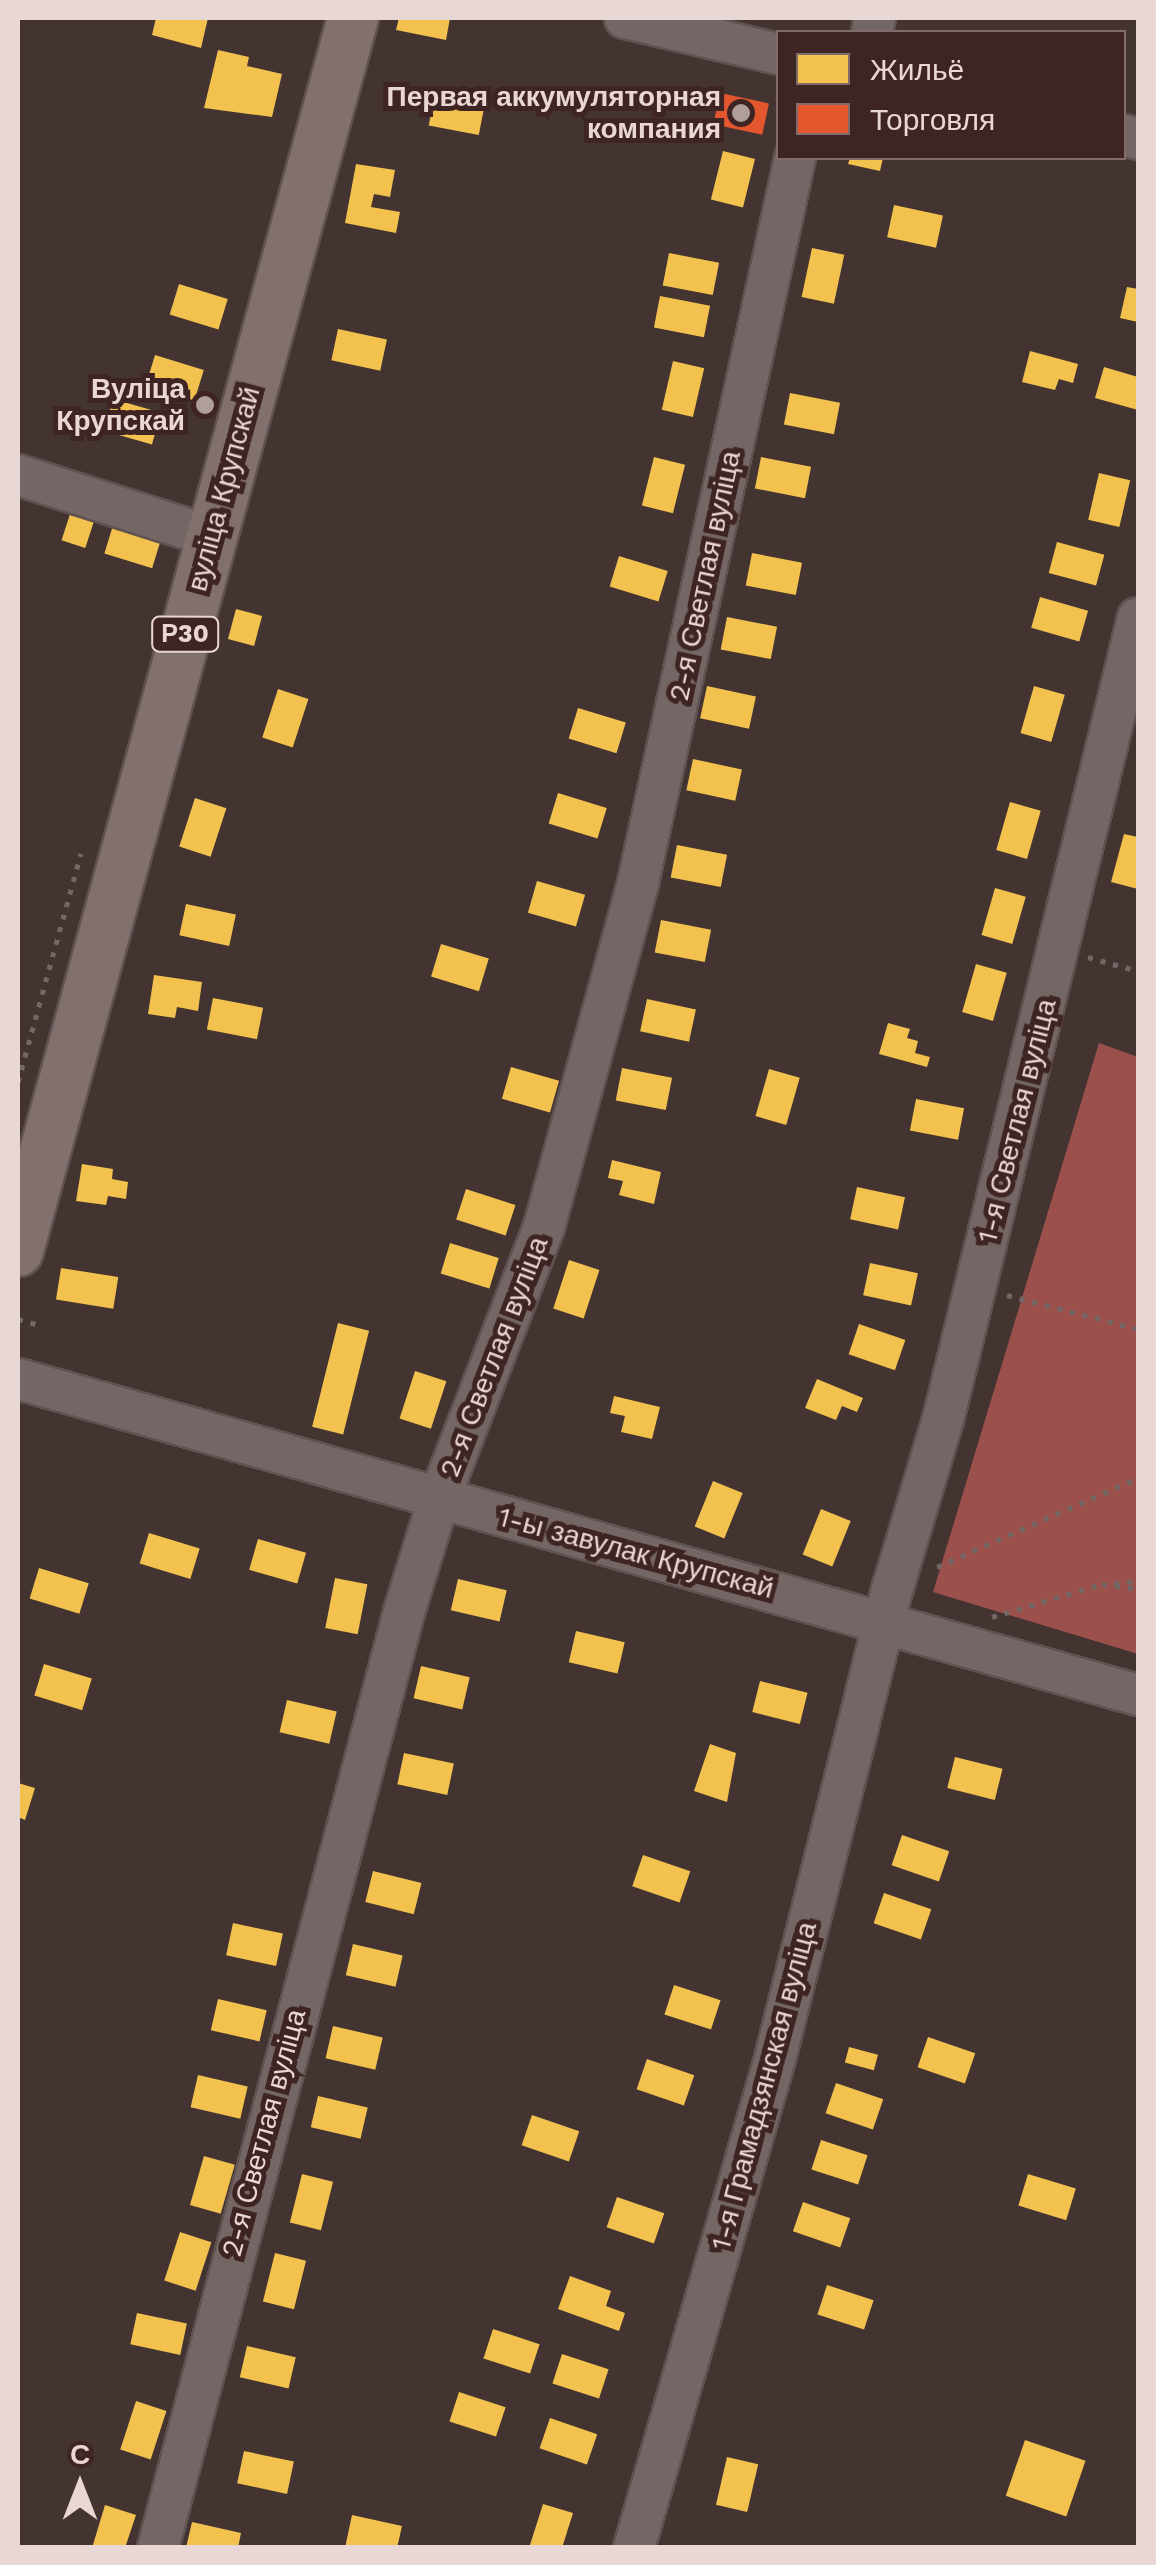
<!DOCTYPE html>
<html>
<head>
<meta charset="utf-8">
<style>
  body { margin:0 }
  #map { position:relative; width:1156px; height:2565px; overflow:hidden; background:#433432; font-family:"Work Sans",sans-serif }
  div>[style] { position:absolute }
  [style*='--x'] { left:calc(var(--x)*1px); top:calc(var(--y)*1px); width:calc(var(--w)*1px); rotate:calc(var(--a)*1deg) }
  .forest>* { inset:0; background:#9b504b }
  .homes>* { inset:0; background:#f2c14e; transform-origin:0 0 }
  .shops>* { inset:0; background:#e4572e; transform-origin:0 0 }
  .path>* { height:5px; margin-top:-2.5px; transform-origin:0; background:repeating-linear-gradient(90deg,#736766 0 5px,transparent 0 13px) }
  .roads { filter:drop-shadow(2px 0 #5f5251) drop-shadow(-2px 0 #5f5251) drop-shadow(0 2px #5f5251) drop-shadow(0 -2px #5f5251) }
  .minor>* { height:40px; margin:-20px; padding:0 20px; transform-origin:20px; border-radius:20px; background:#746665 }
  .major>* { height:50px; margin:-25px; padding:0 25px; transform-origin:25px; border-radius:25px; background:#82706e }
  .dots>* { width:28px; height:28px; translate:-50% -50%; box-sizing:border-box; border:5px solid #3e2422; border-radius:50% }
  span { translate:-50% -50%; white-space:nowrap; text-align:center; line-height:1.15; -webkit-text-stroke:10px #3e2422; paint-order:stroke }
  .shield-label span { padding:2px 8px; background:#3e2422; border:2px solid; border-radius:8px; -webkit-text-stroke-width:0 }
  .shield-label { font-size:25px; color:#e9d7d5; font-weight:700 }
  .poi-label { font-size:28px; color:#e9d7d5; font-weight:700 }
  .right { translate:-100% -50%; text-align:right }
  .street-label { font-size:28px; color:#e9d7d5 }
  .frame { position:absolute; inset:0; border:20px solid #e9d7d5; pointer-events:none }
  .legend { position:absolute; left:776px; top:30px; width:350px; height:130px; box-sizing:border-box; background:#3e2422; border:2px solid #826c6a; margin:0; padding:12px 18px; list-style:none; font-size:30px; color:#e9d7d5 }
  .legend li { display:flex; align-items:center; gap:20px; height:50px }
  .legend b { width:50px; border:2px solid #826c6a }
  .north { position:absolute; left:30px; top:2435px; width:100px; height:100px; -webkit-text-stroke:8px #3e2422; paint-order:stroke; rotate:0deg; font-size:28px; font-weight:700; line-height:40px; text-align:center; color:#e9d7d5 }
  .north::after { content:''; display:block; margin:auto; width:35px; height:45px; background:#e9d7d5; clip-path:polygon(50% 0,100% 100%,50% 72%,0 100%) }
</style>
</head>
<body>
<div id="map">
  <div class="forest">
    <i style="clip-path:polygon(1099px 1043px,1138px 1057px,1138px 1654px,933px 1592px)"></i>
  </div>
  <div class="homes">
    <i style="clip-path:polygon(156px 18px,208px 18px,201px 48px,152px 35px)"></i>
    <i style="clip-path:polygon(399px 18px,450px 18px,446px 40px,396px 30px)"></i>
    <i style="clip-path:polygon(218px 50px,249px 57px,247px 66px,282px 74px,272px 117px,204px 108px)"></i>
    <i style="left:435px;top:93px;width:51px;height:33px;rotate:11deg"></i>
    <i style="left:723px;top:151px;width:33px;height:50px;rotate:14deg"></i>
    <i style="clip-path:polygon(850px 158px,883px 158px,880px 171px,848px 164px)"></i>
    <i style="clip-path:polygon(356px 164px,395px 170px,390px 197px,374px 194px,371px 207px,400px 212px,396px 233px,345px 223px)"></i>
    <i style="left:894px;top:205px;width:50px;height:33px;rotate:12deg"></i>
    <i style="left:812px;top:248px;width:33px;height:50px;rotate:12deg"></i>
    <i style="left:669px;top:253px;width:51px;height:33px;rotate:11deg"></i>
    <i style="left:179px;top:284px;width:51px;height:32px;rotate:17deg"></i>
    <i style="clip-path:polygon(1127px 287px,1138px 289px,1138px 322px,1120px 318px)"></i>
    <i style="left:660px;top:296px;width:51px;height:32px;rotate:11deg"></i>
    <i style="left:338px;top:329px;width:50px;height:32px;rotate:12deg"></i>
    <i style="clip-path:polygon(1030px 351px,1078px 364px,1073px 383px,1059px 379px,1055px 390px,1022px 382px)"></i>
    <i style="left:155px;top:355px;width:51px;height:32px;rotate:17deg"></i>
    <i style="left:673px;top:361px;width:32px;height:50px;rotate:13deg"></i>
    <i style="clip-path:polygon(1104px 367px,1138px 377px,1138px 410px,1095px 398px)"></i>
    <i style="left:790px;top:393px;width:51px;height:32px;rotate:11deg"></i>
    <i style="left:113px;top:399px;width:50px;height:33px;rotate:16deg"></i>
    <i style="left:654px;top:457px;width:32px;height:50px;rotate:14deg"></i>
    <i style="left:761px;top:457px;width:51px;height:32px;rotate:11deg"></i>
    <i style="left:1099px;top:473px;width:32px;height:48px;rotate:13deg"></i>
    <i style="left:72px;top:508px;width:25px;height:34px;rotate:18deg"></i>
    <i style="left:114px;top:522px;width:50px;height:33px;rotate:17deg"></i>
    <i style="left:1057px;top:542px;width:49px;height:32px;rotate:15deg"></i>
    <i style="left:752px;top:553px;width:51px;height:33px;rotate:11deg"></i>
    <i style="left:619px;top:556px;width:51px;height:32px;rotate:17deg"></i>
    <i style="left:1040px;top:597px;width:50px;height:32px;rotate:16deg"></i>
    <i style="left:236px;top:609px;width:27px;height:31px;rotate:15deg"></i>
    <i style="left:727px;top:617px;width:51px;height:33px;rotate:11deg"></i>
    <i style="left:707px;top:686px;width:50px;height:33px;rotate:12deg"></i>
    <i style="left:1034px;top:686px;width:32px;height:49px;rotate:16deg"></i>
    <i style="left:278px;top:689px;width:32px;height:51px;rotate:18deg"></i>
    <i style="left:578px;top:708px;width:50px;height:32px;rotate:17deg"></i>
    <i style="left:693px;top:759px;width:50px;height:32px;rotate:12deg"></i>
    <i style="left:558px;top:793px;width:51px;height:32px;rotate:17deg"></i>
    <i style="left:195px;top:798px;width:33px;height:51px;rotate:18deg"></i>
    <i style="left:1010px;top:802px;width:32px;height:50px;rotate:16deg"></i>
    <i style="clip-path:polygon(1124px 834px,1138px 837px,1138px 889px,1111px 882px)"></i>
    <i style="left:677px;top:845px;width:51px;height:33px;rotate:11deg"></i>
    <i style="left:537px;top:881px;width:50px;height:33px;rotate:16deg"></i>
    <i style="left:995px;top:888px;width:32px;height:49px;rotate:16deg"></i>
    <i style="left:186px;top:904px;width:51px;height:32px;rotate:12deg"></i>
    <i style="left:661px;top:920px;width:51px;height:33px;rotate:11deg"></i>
    <i style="left:441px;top:944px;width:50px;height:34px;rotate:17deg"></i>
    <i style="left:976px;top:964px;width:32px;height:50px;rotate:16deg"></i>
    <i style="clip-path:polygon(154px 975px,202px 982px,198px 1011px,177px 1007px,175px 1018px,148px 1014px)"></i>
    <i style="left:213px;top:998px;width:51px;height:32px;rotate:11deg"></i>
    <i style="left:647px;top:999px;width:50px;height:33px;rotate:12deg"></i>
    <i style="clip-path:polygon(888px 1023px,910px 1029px,907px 1038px,918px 1041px,915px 1053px,930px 1057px,927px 1067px,879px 1054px)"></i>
    <i style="left:511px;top:1067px;width:50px;height:33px;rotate:16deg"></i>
    <i style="left:622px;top:1068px;width:51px;height:33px;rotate:11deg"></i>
    <i style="left:769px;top:1069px;width:32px;height:49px;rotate:16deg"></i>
    <i style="left:916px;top:1099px;width:49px;height:32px;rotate:11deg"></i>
    <i style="clip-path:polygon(612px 1160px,661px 1172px,654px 1204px,619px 1195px,623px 1181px,608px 1178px)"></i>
    <i style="clip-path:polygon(82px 1164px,113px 1169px,112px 1179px,128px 1182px,126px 1199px,108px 1196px,106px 1205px,76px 1201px)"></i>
    <i style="left:857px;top:1187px;width:49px;height:33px;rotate:12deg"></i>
    <i style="left:466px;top:1189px;width:52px;height:32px;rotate:18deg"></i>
    <i style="left:450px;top:1243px;width:51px;height:32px;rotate:17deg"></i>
    <i style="left:569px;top:1260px;width:32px;height:51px;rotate:18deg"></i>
    <i style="left:870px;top:1263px;width:49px;height:33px;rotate:12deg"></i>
    <i style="left:61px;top:1268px;width:58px;height:32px;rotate:9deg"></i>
    <i style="left:338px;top:1323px;width:32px;height:107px;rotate:14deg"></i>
    <i style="left:859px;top:1324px;width:49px;height:32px;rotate:19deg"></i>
    <i style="left:415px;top:1371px;width:33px;height:50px;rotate:18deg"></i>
    <i style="clip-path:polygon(817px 1379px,863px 1398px,857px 1412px,842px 1406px,836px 1420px,805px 1408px)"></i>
    <i style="clip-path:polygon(614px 1396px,660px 1407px,652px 1439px,621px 1432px,625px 1416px,610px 1413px)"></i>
    <i style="left:713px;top:1481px;width:32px;height:49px;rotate:22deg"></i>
    <i style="left:821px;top:1509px;width:32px;height:49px;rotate:22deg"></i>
    <i style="left:149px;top:1533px;width:53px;height:32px;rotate:17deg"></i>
    <i style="left:258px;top:1539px;width:50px;height:32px;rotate:16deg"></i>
    <i style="left:39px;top:1568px;width:52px;height:32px;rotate:17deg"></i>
    <i style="left:335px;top:1578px;width:33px;height:51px;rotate:11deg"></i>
    <i style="left:458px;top:1579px;width:50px;height:32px;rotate:13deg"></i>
    <i style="left:576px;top:1631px;width:50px;height:32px;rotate:13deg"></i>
    <i style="left:44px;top:1664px;width:50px;height:33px;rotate:17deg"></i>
    <i style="left:421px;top:1666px;width:50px;height:33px;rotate:13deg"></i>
    <i style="left:760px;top:1681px;width:49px;height:32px;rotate:14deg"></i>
    <i style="left:287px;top:1700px;width:51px;height:33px;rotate:13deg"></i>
    <i style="clip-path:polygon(710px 1744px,736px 1753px,727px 1802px,694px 1791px)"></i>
    <i style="left:404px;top:1753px;width:51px;height:32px;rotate:12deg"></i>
    <i style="left:955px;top:1757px;width:49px;height:32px;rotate:14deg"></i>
    <i style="clip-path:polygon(18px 1783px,35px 1788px,25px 1820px,18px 1817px)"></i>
    <i style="left:902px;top:1835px;width:50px;height:32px;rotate:19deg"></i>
    <i style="left:643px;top:1855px;width:50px;height:33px;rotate:19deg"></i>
    <i style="left:373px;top:1871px;width:50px;height:32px;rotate:14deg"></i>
    <i style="left:884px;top:1893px;width:50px;height:32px;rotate:19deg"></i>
    <i style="left:233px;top:1923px;width:51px;height:33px;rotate:12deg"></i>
    <i style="left:353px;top:1944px;width:51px;height:32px;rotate:13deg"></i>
    <i style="left:674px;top:1985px;width:49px;height:31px;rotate:18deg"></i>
    <i style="left:218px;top:1999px;width:50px;height:32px;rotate:13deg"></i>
    <i style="left:333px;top:2026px;width:51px;height:33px;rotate:13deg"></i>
    <i style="left:928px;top:2037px;width:50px;height:32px;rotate:19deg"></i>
    <i style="left:849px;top:2047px;width:30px;height:16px;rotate:15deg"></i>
    <i style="left:647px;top:2059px;width:50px;height:32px;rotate:19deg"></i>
    <i style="left:198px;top:2075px;width:51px;height:33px;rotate:13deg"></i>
    <i style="left:836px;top:2083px;width:50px;height:32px;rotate:19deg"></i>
    <i style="left:318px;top:2096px;width:51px;height:32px;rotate:13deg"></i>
    <i style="left:532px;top:2115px;width:50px;height:32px;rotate:19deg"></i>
    <i style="left:821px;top:2140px;width:49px;height:31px;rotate:18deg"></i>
    <i style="left:204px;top:2156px;width:32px;height:51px;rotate:16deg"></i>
    <i style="left:302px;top:2174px;width:32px;height:50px;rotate:14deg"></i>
    <i style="left:1028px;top:2174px;width:50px;height:33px;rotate:17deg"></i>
    <i style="left:617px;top:2197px;width:50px;height:32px;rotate:19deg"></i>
    <i style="left:803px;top:2202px;width:50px;height:31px;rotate:19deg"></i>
    <i style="left:180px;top:2232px;width:33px;height:51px;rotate:18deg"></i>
    <i style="left:275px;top:2253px;width:32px;height:50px;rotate:14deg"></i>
    <i style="clip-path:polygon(570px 2276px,611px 2291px,606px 2306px,625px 2313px,619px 2331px,558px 2309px)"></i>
    <i style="left:827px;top:2285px;width:49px;height:31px;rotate:18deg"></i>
    <i style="left:137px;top:2313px;width:51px;height:32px;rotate:12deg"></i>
    <i style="left:493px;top:2329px;width:49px;height:31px;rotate:18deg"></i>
    <i style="left:247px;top:2346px;width:50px;height:32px;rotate:13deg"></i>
    <i style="left:562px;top:2354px;width:49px;height:31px;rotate:18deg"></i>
    <i style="left:459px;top:2392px;width:49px;height:31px;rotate:18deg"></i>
    <i style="left:136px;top:2401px;width:32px;height:51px;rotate:18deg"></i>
    <i style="left:550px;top:2418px;width:50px;height:32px;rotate:19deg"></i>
    <i style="left:1025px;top:2440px;width:64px;height:59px;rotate:19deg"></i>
    <i style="left:244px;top:2451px;width:51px;height:33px;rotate:12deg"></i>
    <i style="left:727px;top:2457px;width:32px;height:49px;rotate:13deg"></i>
    <i style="clip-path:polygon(543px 2504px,573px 2513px,562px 2548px,529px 2548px)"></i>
    <i style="clip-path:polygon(105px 2505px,136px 2515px,125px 2548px,92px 2548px)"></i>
    <i style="clip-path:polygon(352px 2515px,402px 2526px,397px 2548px,345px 2548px)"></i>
    <i style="clip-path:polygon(192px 2522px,241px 2533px,238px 2548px,186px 2548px)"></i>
  </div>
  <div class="shops">
    <i style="left:720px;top:93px;width:50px;height:32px;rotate:12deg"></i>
  </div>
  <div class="path">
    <i style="--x:1088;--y:957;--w:52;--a:15.6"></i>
    <i style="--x:18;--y:1082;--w:237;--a:-74.6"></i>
    <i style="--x:1007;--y:1295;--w:135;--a:14.5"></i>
    <i style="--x:18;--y:1319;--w:19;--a:16"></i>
    <i style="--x:937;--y:1567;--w:220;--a:-23.9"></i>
    <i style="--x:1114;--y:1583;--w:24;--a:-5"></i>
    <i style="--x:992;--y:1617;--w:115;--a:-16.7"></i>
    <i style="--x:1102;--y:1584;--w:36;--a:8"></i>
  </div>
  <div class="roads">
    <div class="minor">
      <i style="--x:625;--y:18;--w:157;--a:13.2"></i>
      <i style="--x:872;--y:32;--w:14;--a:-78"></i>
      <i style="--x:1124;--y:135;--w:15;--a:16"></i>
      <i style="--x:18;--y:475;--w:204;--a:17.7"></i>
      <i style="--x:18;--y:1379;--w:1164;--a:15.76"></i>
      <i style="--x:158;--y:2548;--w:968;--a:-75.27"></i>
      <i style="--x:404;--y:1612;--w:118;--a:-72.8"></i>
      <i style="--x:439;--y:1499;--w:292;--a:-68.9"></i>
      <i style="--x:544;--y:1227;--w:357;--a:-74.7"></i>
      <i style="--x:638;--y:883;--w:742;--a:-77.78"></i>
      <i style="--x:634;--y:2548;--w:509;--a:-73.92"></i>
      <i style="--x:775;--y:2059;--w:487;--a:-76"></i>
      <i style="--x:893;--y:1587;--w:178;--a:-73.4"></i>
      <i style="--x:944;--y:1416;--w:821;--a:-76.34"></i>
    </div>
    <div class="major">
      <i style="--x:18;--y:1251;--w:1278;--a:-74.8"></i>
    </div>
  </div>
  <div class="dots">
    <i style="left:741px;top:113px;background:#af9e9c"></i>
    <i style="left:205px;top:405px;background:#af9e9c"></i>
  </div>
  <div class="shield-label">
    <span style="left:185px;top:634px">Р30</span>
  </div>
  <div class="poi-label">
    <span class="right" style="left:721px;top:113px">Первая аккумуляторная<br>компания</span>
    <span class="right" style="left:185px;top:405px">Вуліца<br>Крупскай</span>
  </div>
  <div class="street-label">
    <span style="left:224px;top:489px;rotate:-75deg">вуліца Крупскай</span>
    <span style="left:705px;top:576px;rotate:-78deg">2-я Светлая вуліца</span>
    <span style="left:1017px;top:1121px;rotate:-76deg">1-я Светлая вуліца</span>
    <span style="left:494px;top:1357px;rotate:-69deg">2-я Светлая вуліца</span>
    <span style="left:636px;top:1553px;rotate:15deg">1-ы завулак Крупскай</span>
    <span style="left:764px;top:2086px;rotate:-75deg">1-я Грамадзянская вуліца</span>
    <span style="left:264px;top:2133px;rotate:-75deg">2-я Светлая вуліца</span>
  </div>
  <div class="frame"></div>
  <ul class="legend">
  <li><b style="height:28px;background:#f2c14e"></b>Жильё</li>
  <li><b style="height:28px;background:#e4572e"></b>Торговля</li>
  </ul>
  <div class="north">С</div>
</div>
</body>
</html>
